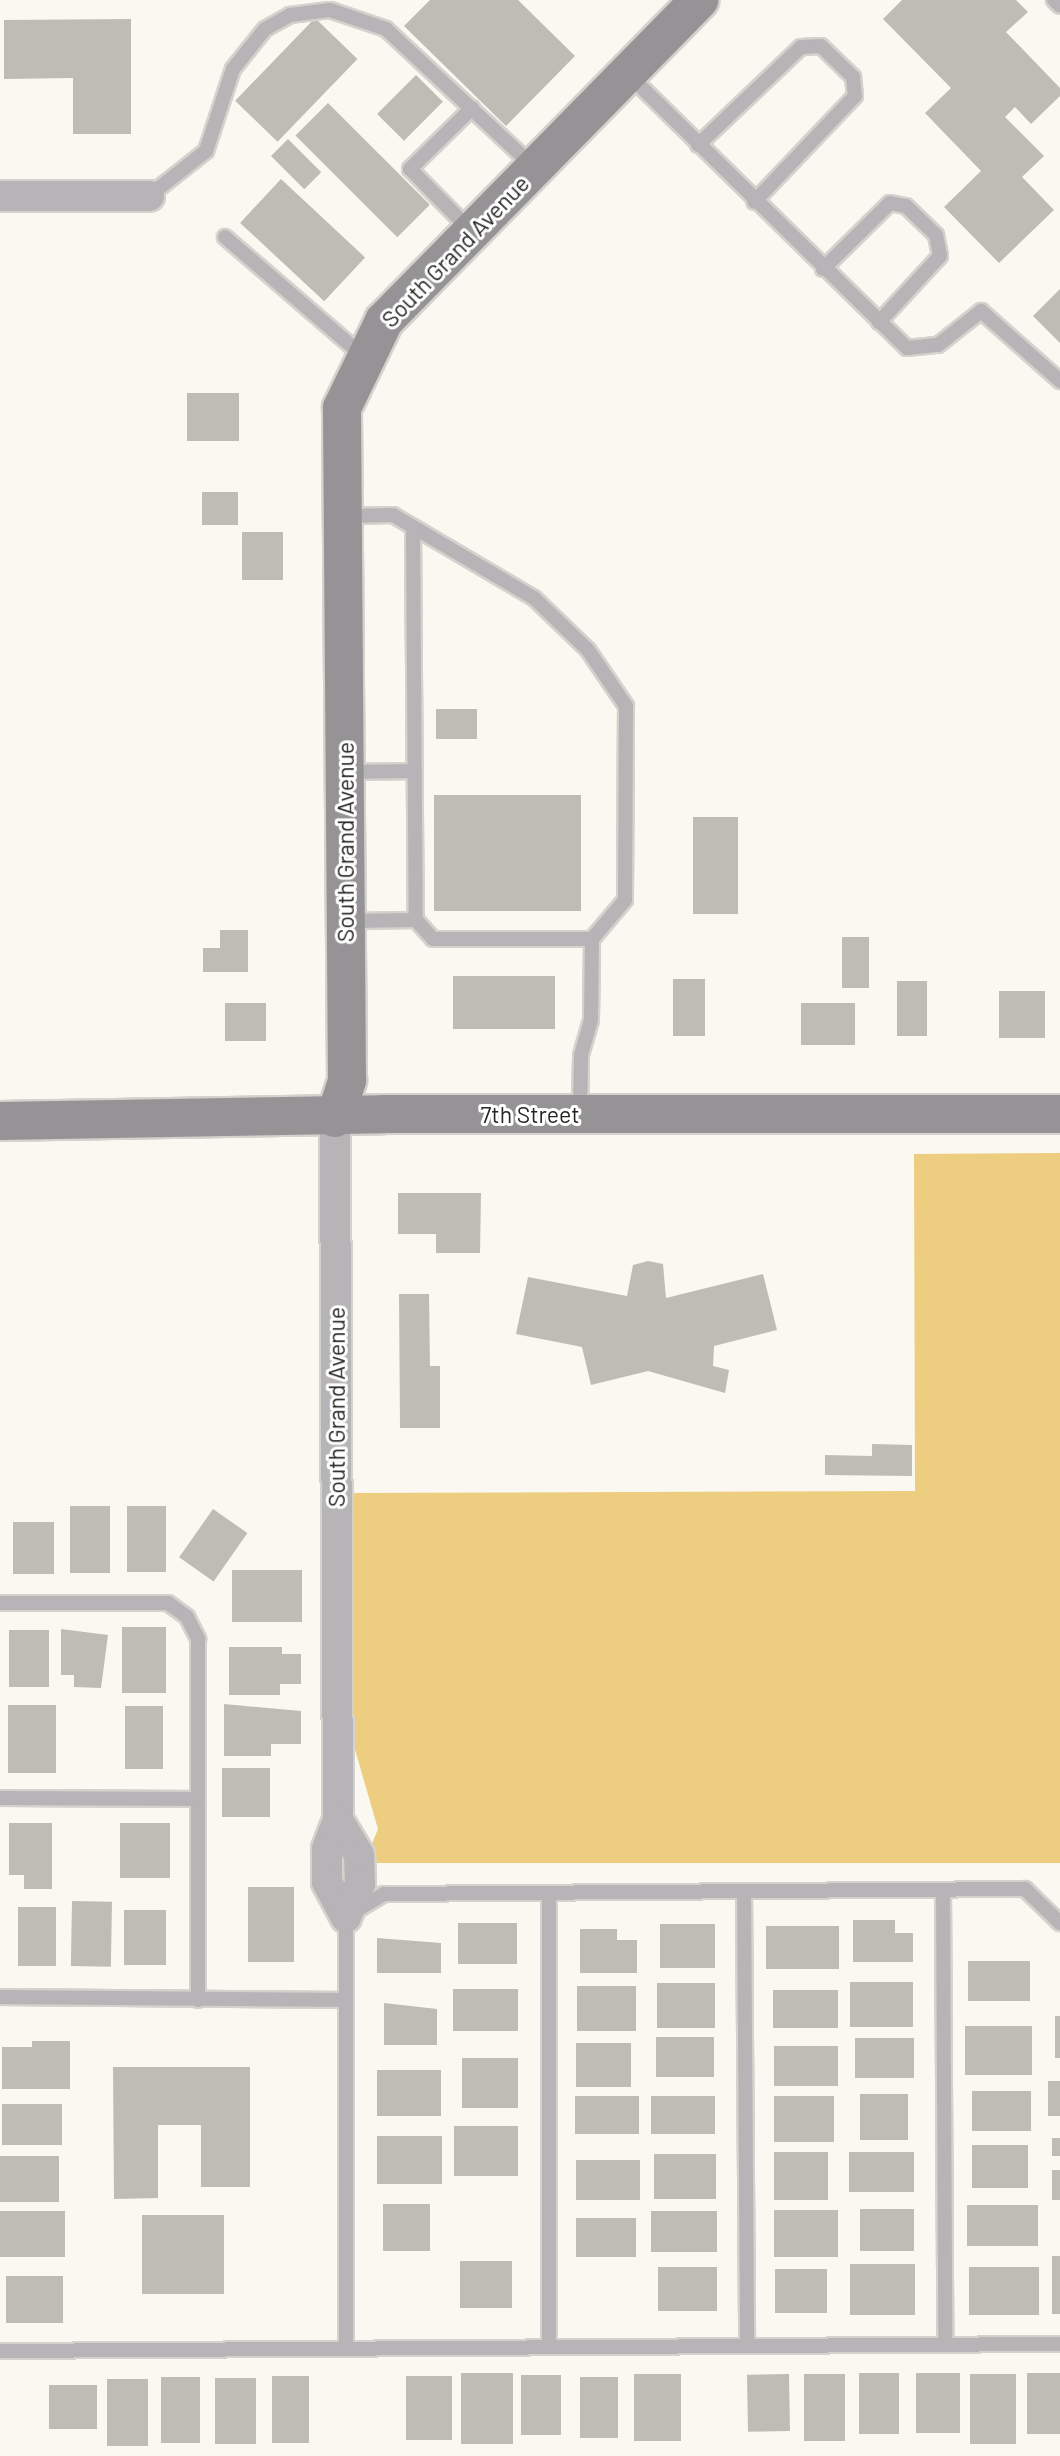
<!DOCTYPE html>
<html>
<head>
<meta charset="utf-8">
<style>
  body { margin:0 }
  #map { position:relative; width:1060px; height:2456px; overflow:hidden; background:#fbf8f1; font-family:Barlow,sans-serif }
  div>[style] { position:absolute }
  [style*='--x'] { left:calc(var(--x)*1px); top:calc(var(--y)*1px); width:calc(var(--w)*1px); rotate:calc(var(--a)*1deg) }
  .green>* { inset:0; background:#edce80 }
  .building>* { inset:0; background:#bfbcb5; transform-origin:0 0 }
  .roads { filter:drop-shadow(2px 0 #d4d2cc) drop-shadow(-2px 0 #d4d2cc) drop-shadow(0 2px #d4d2cc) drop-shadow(0 -2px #d4d2cc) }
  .lane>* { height:14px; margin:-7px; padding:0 7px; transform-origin:7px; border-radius:7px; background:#b6b4b7 }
  .street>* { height:30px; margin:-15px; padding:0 15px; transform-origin:15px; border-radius:15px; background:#b6b4b7 }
  .secondary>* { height:38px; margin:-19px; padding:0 19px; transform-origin:19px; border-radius:19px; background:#969397 }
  span { translate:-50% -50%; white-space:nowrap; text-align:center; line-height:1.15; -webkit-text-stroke:6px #fff; paint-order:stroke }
  .street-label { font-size:23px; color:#252421 }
</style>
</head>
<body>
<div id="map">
  <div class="green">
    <i style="clip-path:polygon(1060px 1153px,1060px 1863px,364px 1863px,378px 1829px,349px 1729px,350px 1493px,915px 1491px,914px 1154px)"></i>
  </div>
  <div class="building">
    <i style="clip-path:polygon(430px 0,518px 0,575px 56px,506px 126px,404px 26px)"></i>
    <i style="clip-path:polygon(902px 0,1016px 0,1028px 12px,1006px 32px,1060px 88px,1060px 96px,1031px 124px,1015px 107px,1005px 117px,1044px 156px,1022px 177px,1054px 210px,999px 263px,944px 207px,981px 171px,925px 113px,951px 88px,883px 19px)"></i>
    <i style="left:315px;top:18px;width:59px;height:115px;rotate:44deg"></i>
    <i style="clip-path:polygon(131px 19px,131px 134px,73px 134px,73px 78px,4px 79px,4px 20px)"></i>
    <i style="left:416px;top:75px;width:38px;height:55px;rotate:45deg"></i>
    <i style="left:328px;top:103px;width:144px;height:46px;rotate:45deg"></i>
    <i style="left:288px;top:139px;width:47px;height:24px;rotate:45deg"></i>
    <i style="left:281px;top:179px;width:115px;height:60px;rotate:43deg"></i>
    <i style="clip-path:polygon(1060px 289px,1060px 343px,1033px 316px)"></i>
    <i style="left:187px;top:393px;width:52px;height:48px"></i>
    <i style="left:202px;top:492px;width:36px;height:33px"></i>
    <i style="left:242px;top:532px;width:41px;height:48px"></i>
    <i style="left:436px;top:709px;width:41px;height:30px"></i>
    <i style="left:434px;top:795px;width:147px;height:116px"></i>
    <i style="left:693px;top:817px;width:45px;height:97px"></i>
    <i style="clip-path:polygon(220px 930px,248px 930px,248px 972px,203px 972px,203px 948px,220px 948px)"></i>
    <i style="left:842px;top:937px;width:27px;height:51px"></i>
    <i style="left:453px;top:976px;width:102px;height:53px"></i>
    <i style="left:673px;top:979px;width:32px;height:57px"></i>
    <i style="left:897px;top:981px;width:30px;height:55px"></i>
    <i style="left:999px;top:991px;width:46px;height:47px"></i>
    <i style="left:225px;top:1003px;width:41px;height:38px"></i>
    <i style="left:801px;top:1003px;width:54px;height:42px"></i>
    <i style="clip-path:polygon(398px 1193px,481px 1193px,480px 1253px,436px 1253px,436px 1234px,398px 1234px)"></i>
    <i style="clip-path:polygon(648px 1261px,663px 1264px,666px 1298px,763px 1274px,777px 1330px,714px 1346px,713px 1366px,729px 1370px,725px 1393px,648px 1371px,591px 1385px,582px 1347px,516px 1334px,528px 1277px,627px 1296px,633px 1265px)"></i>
    <i style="clip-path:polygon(399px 1294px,429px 1294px,430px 1366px,440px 1366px,440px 1428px,400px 1428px)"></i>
    <i style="clip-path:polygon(872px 1444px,912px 1445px,912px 1476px,825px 1475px,825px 1455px,872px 1456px)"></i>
    <i style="left:70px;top:1506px;width:40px;height:67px"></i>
    <i style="left:127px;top:1506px;width:39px;height:66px"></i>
    <i style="left:213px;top:1509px;width:42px;height:59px;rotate:35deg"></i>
    <i style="left:13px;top:1522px;width:41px;height:52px"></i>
    <i style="left:232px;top:1570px;width:70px;height:52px"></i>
    <i style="left:122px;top:1627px;width:44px;height:66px"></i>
    <i style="clip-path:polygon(61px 1629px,108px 1635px,101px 1688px,74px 1687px,74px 1675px,61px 1675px)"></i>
    <i style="left:9px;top:1630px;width:40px;height:57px"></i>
    <i style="clip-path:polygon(229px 1647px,282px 1647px,282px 1654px,301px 1654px,301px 1684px,280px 1684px,280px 1695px,229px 1695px)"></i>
    <i style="clip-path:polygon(224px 1704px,301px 1711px,301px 1744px,271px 1744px,271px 1756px,224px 1756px)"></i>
    <i style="left:8px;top:1705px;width:48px;height:68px"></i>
    <i style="left:125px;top:1706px;width:38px;height:63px"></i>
    <i style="left:222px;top:1768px;width:48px;height:49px"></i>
    <i style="clip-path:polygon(9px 1823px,52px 1823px,52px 1889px,24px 1889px,24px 1875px,9px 1875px)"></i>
    <i style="left:120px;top:1823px;width:50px;height:55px"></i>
    <i style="left:248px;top:1887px;width:46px;height:75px"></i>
    <i style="left:72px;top:1901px;width:40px;height:65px;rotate:1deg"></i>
    <i style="left:18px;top:1907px;width:38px;height:59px"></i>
    <i style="left:124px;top:1910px;width:42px;height:55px"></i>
    <i style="clip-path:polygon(853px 1920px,895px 1920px,895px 1933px,913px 1933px,913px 1962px,853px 1962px)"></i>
    <i style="left:458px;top:1923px;width:59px;height:41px"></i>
    <i style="left:660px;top:1924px;width:55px;height:44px"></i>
    <i style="left:839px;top:1926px;width:43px;height:73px;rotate:90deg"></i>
    <i style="clip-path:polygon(580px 1929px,617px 1929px,617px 1940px,637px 1940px,637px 1973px,580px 1973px)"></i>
    <i style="clip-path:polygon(377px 1938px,441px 1943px,441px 1973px,377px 1973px)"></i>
    <i style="left:968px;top:1961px;width:62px;height:40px"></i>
    <i style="left:850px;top:1982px;width:63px;height:45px"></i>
    <i style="left:657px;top:1983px;width:58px;height:45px"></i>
    <i style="left:577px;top:1986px;width:59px;height:45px"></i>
    <i style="left:453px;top:1989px;width:65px;height:42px"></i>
    <i style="left:773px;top:1990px;width:65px;height:38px"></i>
    <i style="clip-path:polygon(384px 2003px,437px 2009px,437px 2045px,384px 2045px)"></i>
    <i style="left:1055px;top:2016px;width:5px;height:42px"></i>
    <i style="left:965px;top:2026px;width:67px;height:49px"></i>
    <i style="left:656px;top:2037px;width:58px;height:40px"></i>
    <i style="left:855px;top:2038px;width:59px;height:40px"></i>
    <i style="clip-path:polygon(32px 2041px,70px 2041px,70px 2089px,2px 2089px,2px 2047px,32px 2047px)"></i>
    <i style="left:576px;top:2043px;width:55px;height:44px"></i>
    <i style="left:774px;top:2046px;width:64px;height:40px"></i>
    <i style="left:462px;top:2058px;width:56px;height:50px"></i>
    <i style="clip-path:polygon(113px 2067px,250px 2067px,250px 2187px,201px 2187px,201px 2125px,158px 2125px,158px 2198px,114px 2199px)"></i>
    <i style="left:377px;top:2070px;width:64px;height:46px"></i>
    <i style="left:1048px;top:2081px;width:12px;height:35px"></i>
    <i style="left:972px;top:2091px;width:59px;height:40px"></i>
    <i style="left:860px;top:2094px;width:48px;height:46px"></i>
    <i style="left:639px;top:2096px;width:38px;height:64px;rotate:90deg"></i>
    <i style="left:651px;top:2096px;width:64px;height:38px"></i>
    <i style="left:774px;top:2096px;width:60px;height:46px"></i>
    <i style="left:2px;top:2104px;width:60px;height:41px"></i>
    <i style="left:454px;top:2126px;width:64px;height:50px"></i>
    <i style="left:377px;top:2136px;width:65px;height:48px"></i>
    <i style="left:1052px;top:2138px;width:8px;height:18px"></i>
    <i style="left:972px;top:2145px;width:56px;height:43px"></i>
    <i style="left:774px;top:2152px;width:54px;height:48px"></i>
    <i style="left:849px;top:2152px;width:65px;height:40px"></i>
    <i style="left:654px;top:2154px;width:62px;height:45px"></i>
    <i style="left:0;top:2156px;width:59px;height:46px"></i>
    <i style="left:576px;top:2160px;width:64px;height:40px"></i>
    <i style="left:1052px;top:2170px;width:8px;height:30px"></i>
    <i style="left:383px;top:2204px;width:47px;height:47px"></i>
    <i style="left:967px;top:2205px;width:71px;height:41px"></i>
    <i style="left:860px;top:2209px;width:54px;height:42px"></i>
    <i style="left:774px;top:2210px;width:64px;height:47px"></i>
    <i style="left:0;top:2211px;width:65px;height:46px"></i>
    <i style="left:651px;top:2211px;width:66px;height:41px"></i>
    <i style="left:142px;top:2215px;width:82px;height:79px"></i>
    <i style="left:576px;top:2218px;width:60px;height:39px"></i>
    <i style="left:1052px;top:2256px;width:8px;height:58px"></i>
    <i style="left:460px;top:2261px;width:52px;height:47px"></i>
    <i style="left:850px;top:2264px;width:65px;height:51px"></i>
    <i style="left:658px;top:2267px;width:59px;height:44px"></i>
    <i style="left:969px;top:2267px;width:70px;height:48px"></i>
    <i style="left:775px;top:2269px;width:52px;height:44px"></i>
    <i style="left:6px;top:2276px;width:57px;height:47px"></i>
    <i style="left:461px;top:2373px;width:52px;height:71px"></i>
    <i style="left:859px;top:2373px;width:40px;height:61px"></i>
    <i style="left:916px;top:2373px;width:44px;height:60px"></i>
    <i style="left:1027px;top:2373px;width:33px;height:61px"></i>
    <i style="left:634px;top:2374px;width:47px;height:67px"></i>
    <i style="left:789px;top:2374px;width:57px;height:42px;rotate:89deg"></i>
    <i style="left:804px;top:2374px;width:41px;height:67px"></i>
    <i style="left:970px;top:2374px;width:46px;height:70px"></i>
    <i style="left:521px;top:2375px;width:40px;height:60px"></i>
    <i style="left:272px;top:2376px;width:37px;height:67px"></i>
    <i style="left:406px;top:2376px;width:46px;height:64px"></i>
    <i style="left:161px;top:2377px;width:39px;height:66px"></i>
    <i style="left:580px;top:2377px;width:38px;height:61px"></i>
    <i style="left:215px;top:2378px;width:41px;height:66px"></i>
    <i style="left:107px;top:2379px;width:41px;height:67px"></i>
    <i style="left:49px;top:2385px;width:48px;height:44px"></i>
  </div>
  <div class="roads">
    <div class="lane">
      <i style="--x:1054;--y:0;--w:8;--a:45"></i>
      <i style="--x:628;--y:74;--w:391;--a:44.5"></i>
      <i style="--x:907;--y:348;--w:31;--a:-6"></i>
      <i style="--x:938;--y:345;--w:55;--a:-38.3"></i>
      <i style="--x:981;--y:311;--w:106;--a:41.5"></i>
      <i style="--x:698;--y:145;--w:142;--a:-43.6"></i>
      <i style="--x:801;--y:47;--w:20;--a:-3"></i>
      <i style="--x:821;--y:46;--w:45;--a:44.1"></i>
      <i style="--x:853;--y:77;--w:19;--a:84"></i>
      <i style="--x:855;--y:96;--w:146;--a:133.6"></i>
      <i style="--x:149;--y:196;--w:73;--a:-38.3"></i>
      <i style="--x:206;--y:151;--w:86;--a:-71.8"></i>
      <i style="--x:233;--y:69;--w:51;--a:-51.3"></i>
      <i style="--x:265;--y:29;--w:29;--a:-29"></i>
      <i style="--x:290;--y:15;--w:40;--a:-7.1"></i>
      <i style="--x:330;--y:10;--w:59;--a:18.7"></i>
      <i style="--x:386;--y:29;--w:202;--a:43"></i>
      <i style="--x:471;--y:231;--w:87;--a:-134.5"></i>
      <i style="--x:410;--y:169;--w:87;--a:-44.5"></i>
      <i style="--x:225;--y:237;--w:184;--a:40.8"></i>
      <i style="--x:823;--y:269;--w:94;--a:-44.6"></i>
      <i style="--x:890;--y:203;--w:16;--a:11"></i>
      <i style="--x:906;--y:206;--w:42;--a:44"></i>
      <i style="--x:936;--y:235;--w:21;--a:79"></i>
      <i style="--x:940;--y:256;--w:90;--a:132.7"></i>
      <i style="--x:345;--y:516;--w:48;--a:-1.2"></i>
      <i style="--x:393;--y:515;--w:164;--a:30.5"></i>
      <i style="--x:534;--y:598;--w:75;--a:43.9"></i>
      <i style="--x:588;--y:650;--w:68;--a:55.8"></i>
      <i style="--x:626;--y:706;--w:194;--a:90.3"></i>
      <i style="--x:625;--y:900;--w:51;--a:130.2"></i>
      <i style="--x:592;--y:939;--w:81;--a:90.7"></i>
      <i style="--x:591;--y:1020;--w:37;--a:106"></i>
      <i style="--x:581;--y:1056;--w:57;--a:91"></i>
      <i style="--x:413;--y:528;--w:392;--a:89.6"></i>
      <i style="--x:416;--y:920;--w:25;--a:48"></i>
      <i style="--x:433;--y:939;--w:159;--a:0"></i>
      <i style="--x:346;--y:772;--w:69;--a:-0.8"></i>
      <i style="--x:347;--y:921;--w:69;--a:-0.8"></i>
      <i style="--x:0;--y:1603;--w:168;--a:0"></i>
      <i style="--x:168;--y:1603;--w:24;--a:36"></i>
      <i style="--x:187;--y:1617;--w:25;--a:63"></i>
      <i style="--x:198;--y:1639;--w:361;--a:90"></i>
      <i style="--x:0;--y:1798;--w:198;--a:0.3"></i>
      <i style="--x:943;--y:1890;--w:455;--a:89.7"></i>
      <i style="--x:744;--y:1891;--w:455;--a:89.6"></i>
      <i style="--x:549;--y:1893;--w:454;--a:90"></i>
      <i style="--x:0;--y:1997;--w:342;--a:0.5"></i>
      <i style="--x:346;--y:2349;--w:432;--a:-90"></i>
      <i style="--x:346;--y:1917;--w:44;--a:-31.2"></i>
      <i style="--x:384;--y:1894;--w:641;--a:-0.45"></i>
      <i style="--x:1025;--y:1889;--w:49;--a:44.2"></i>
      <i style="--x:0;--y:2351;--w:1060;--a:-0.38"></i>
    </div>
    <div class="street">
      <i style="--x:0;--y:196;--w:149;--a:0"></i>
      <i style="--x:335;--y:1118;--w:702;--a:89.76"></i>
      <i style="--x:338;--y:1820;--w:31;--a:111"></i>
      <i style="--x:327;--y:1849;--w:33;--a:90"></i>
      <i style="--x:327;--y:1882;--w:40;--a:62"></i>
      <i style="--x:338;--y:1820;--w:41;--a:59"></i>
      <i style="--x:359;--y:1855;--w:29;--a:88"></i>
      <i style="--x:360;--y:1884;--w:36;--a:113"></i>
    </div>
    <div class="secondary">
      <i style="--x:335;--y:1118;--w:40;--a:-72"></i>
      <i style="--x:347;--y:1080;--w:672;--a:-90.43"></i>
      <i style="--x:342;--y:408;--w:97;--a:-64.2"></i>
      <i style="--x:384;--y:321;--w:450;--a:-45.5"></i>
      <i style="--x:0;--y:1121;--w:383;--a:-1"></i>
      <i style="--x:383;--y:1114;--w:677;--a:0"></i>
    </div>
  </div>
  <div class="street-label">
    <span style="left:455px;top:251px;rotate:-46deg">South Grand Avenue</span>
    <span style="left:345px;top:842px;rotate:-90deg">South Grand Avenue</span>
    <span style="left:530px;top:1114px">7th Street</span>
    <span style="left:336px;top:1407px;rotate:-90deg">South Grand Avenue</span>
  </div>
</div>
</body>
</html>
